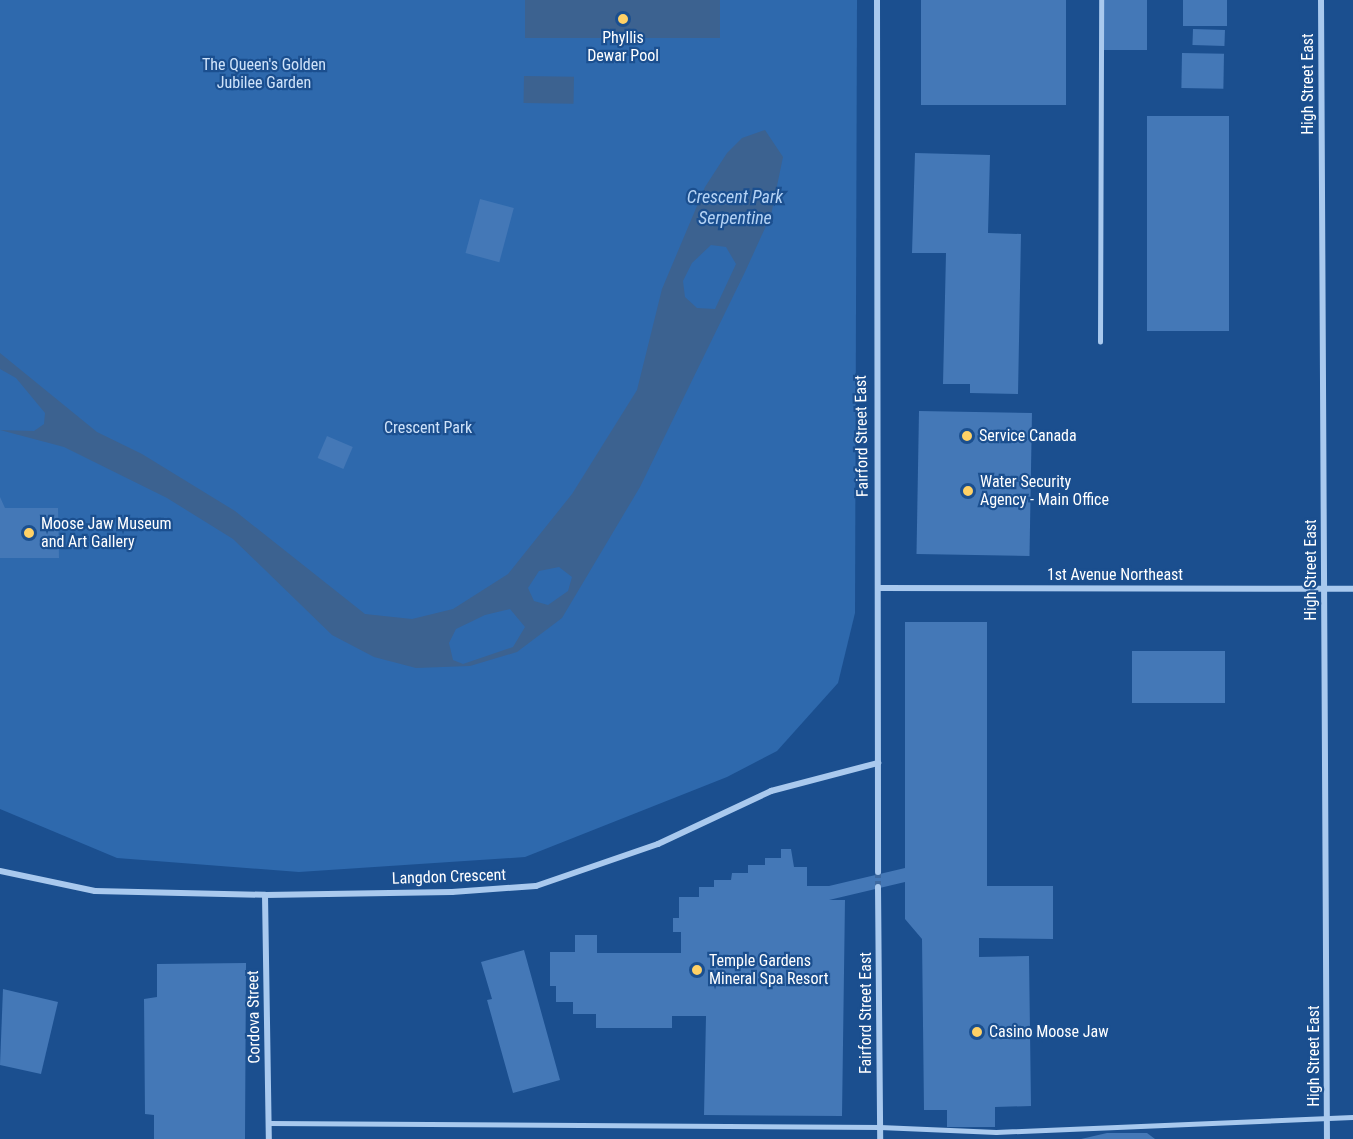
<!DOCTYPE html>
<html>
<head>
<meta charset="utf-8">
<style>
  body { margin:0 }
  #map { position:relative; width:1353px; height:1139px; overflow:hidden; background:#1b4f8f; font-family:"Roboto Condensed",sans-serif }
  div>[style] { position:absolute }
  [style*='--x'] { left:calc(var(--x)*1px); top:calc(var(--y)*1px); width:calc(var(--w)*1px); rotate:calc(var(--a)*1deg) }
  .green>* { inset:0; background:#2e69ad }
  .water>* { inset:0; background:#3c6290; transform-origin:0 0 }
  .building>* { inset:0; background:#4478b7; transform-origin:0 0 }
  .street-tunnel>* { height:6px; margin-top:-3px; transform-origin:0; background:repeating-linear-gradient(90deg,#3d69a0 0 6px,transparent 0 9px) }
  .lane>* { height:4.5px; margin:-2.25px; padding:0 2.25px; transform-origin:2.25px; border-radius:2.25px; background:#a9c9ee }
  .street>* { height:6px; margin:-3px; padding:0 3px; transform-origin:3px; border-radius:3px; background:#a9c9ee }
  .dots>* { width:16px; height:16px; translate:-50% -50%; box-sizing:border-box; border:3px solid #1b4f8f; border-radius:50% }
  span { translate:-50% -50%; white-space:nowrap; text-align:center; line-height:1.15; -webkit-text-stroke:4.5px #1b4f8f; paint-order:stroke }
  .poi-label { font-size:16px; color:#fff }
  .left { translate:0 -50%; text-align:left }
  .park-label { font-size:16px; color:#cfe3fa }
  .street-label { font-size:16px; color:#fff }
  .water-label { font-size:18px; color:#b5d3f5; font-style:italic }
</style>
</head>
<body>
<div id="map">
  <div class="green">
    <i style="clip-path:polygon(0 0,857px 0,855px 613px,838px 683px,777px 751px,727px 777px,525px 857px,299px 872px,117px 858px,0 809px)"></i>
  </div>
  <div class="water">
    <i style="left:525px;top:0;width:195px;height:38px"></i>
    <i style="left:524px;top:76px;width:50px;height:27px;rotate:1deg"></i>
    <i style="clip-path:polygon(evenodd,765px 130px,783px 157px,771px 215px,745px 272px,640px 487px,562px 618px,517px 652px,470px 666px,416px 668px,374px 657px,332px 635px,233px 539px,167px 498px,64px 447px,0 430px,34px 431px,44px 424px,45px 413px,16px 378px,0 369px,0 353px,97px 432px,142px 454px,235px 511px,365px 614px,412px 619px,453px 609px,508px 574px,572px 494px,637px 390px,662px 289px,705px 187px,727px 153px,742px 138px,765px 130px,711px 245px,726px 247px,736px 264px,715px 309px,697px 308px,685px 297px,683px 281px,692px 263px,711px 245px,765px 130px,559px 567px,572px 577px,568px 591px,548px 605px,534px 601px,528px 588px,539px 571px,559px 567px,765px 130px,510px 609px,525px 627px,513px 647px,463px 664px,453px 660px,449px 643px,456px 629px,485px 615px,510px 609px)"></i>
  </div>
  <div class="building">
    <i style="left:921px;top:0;width:145px;height:105px"></i>
    <i style="left:1103px;top:0;width:44px;height:50px"></i>
    <i style="left:1183px;top:0;width:44px;height:26px"></i>
    <i style="left:1193px;top:29px;width:32px;height:16px;rotate:2deg"></i>
    <i style="left:1182px;top:53px;width:42px;height:35px;rotate:1deg"></i>
    <i style="left:1147px;top:116px;width:82px;height:215px"></i>
    <i style="clip-path:polygon(915px 153px,990px 155px,988px 233px,1021px 234px,1018px 394px,970px 393px,970px 384px,943px 384px,946px 253px,912px 253px)"></i>
    <i style="left:480px;top:199px;width:35px;height:56px;rotate:15deg"></i>
    <i style="left:919px;top:411px;width:113px;height:143px;rotate:1deg"></i>
    <i style="left:327px;top:436px;width:28px;height:24px;rotate:23deg"></i>
    <i style="clip-path:polygon(0 497px,5px 508px,58px 508px,59px 558px,0 558px)"></i>
    <i style="clip-path:polygon(905px 622px,987px 622px,987px 886px,1053px 886px,1053px 939px,979px 938px,979px 957px,1029px 956px,1031px 1106px,995px 1107px,995px 1127px,947px 1127px,947px 1110px,924px 1110px,922px 939px,905px 919px,905px 882px,829px 900px,845px 900px,842px 1116px,704px 1115px,706px 1016px,672px 1016px,672px 1028px,596px 1028px,596px 1014px,573px 1014px,573px 1002px,556px 1002px,556px 986px,550px 986px,550px 952px,575px 952px,575px 935px,597px 935px,597px 953px,681px 953px,681px 932px,673px 932px,673px 918px,679px 918px,679px 897px,699px 897px,699px 887px,714px 887px,714px 880px,731px 880px,732px 873px,748px 873px,748px 865px,765px 865px,765px 858px,781px 858px,781px 849px,791px 849px,794px 867px,807px 867px,807px 886px,829px 886px,905px 868px)"></i>
    <i style="left:1132px;top:651px;width:93px;height:52px"></i>
    <i style="clip-path:polygon(524px 950px,560px 1080px,513px 1093px,487px 1000px,492px 999px,481px 962px)"></i>
    <i style="clip-path:polygon(246px 963px,245px 1139px,154px 1139px,154px 1115px,145px 1114px,144px 999px,157px 997px,157px 964px)"></i>
    <i style="clip-path:polygon(3px 989px,58px 1002px,41px 1074px,0 1065px)"></i>
    <i style="clip-path:polygon(1107px 1133px,1147px 1133px,1155px 1139px,1081px 1139px)"></i>
  </div>
  <div class="street-tunnel">
    <i style="--x:878;--y:872;--w:15;--a:90"></i>
  </div>
  <div class="lane">
    <i style="--x:1100;--y:342;--w:342;--a:-89.8"></i>
    <i style="--x:269;--y:1123;--w:611;--a:0.38"></i>
    <i style="--x:880;--y:1127;--w:116;--a:2.5"></i>
    <i style="--x:996;--y:1132;--w:357;--a:-2.4"></i>
  </div>
  <div class="street">
    <i style="--x:877;--y:0;--w:872;--a:89.93"></i>
    <i style="--x:1321;--y:0;--w:1139;--a:89.7"></i>
    <i style="--x:878;--y:588;--w:475;--a:0.1"></i>
    <i style="--x:0;--y:871;--w:97;--a:11.9"></i>
    <i style="--x:95;--y:891;--w:170;--a:1.3"></i>
    <i style="--x:265;--y:895;--w:187;--a:-0.9"></i>
    <i style="--x:452;--y:892;--w:84;--a:-4.1"></i>
    <i style="--x:536;--y:886;--w:129;--a:-19"></i>
    <i style="--x:658;--y:844;--w:125;--a:-25.1"></i>
    <i style="--x:771;--y:791;--w:111;--a:-14.7"></i>
    <i style="--x:878;--y:887;--w:252;--a:89.5"></i>
    <i style="--x:265;--y:895;--w:244;--a:89.1"></i>
  </div>
  <div class="dots">
    <i style="left:623px;top:19px;background:#ffd166"></i>
    <i style="left:967px;top:436px;background:#ffd166"></i>
    <i style="left:968px;top:491px;background:#ffd166"></i>
    <i style="left:29px;top:533px;background:#ffd166"></i>
    <i style="left:697px;top:970px;background:#ffd166"></i>
    <i style="left:977px;top:1032px;background:#ffd166"></i>
  </div>
  <div class="poi-label">
    <span style="left:623px;top:47px">Phyllis<br>Dewar Pool</span>
    <span class="left" style="left:979px;top:436px">Service Canada</span>
    <span class="left" style="left:980px;top:491px">Water Security<br>Agency - Main Office</span>
    <span class="left" style="left:41px;top:533px">Moose Jaw Museum<br>and Art Gallery</span>
    <span class="left" style="left:709px;top:970px">Temple Gardens<br>Mineral Spa Resort</span>
    <span class="left" style="left:989px;top:1032px">Casino Moose Jaw</span>
  </div>
  <div class="park-label">
    <span style="left:264px;top:74px">The Queen's Golden<br>Jubilee Garden</span>
    <span style="left:428px;top:428px">Crescent Park</span>
  </div>
  <div class="street-label">
    <span style="left:1308px;top:84px;rotate:-90deg">High Street East</span>
    <span style="left:862px;top:436px;rotate:-91deg">Fairford Street East</span>
    <span style="left:1311px;top:570px;rotate:-90deg">High Street East</span>
    <span style="left:1115px;top:575px">1st Avenue Northeast</span>
    <span style="left:449px;top:877px;rotate:-2deg">Langdon Crescent</span>
    <span style="left:866px;top:1013px;rotate:-90deg">Fairford Street East</span>
    <span style="left:254px;top:1017px;rotate:-91deg">Cordova Street</span>
    <span style="left:1314px;top:1056px;rotate:-90deg">High Street East</span>
  </div>
  <div class="water-label">
    <span style="left:735px;top:208px">Crescent Park<br>Serpentine</span>
  </div>
</div>
</body>
</html>
